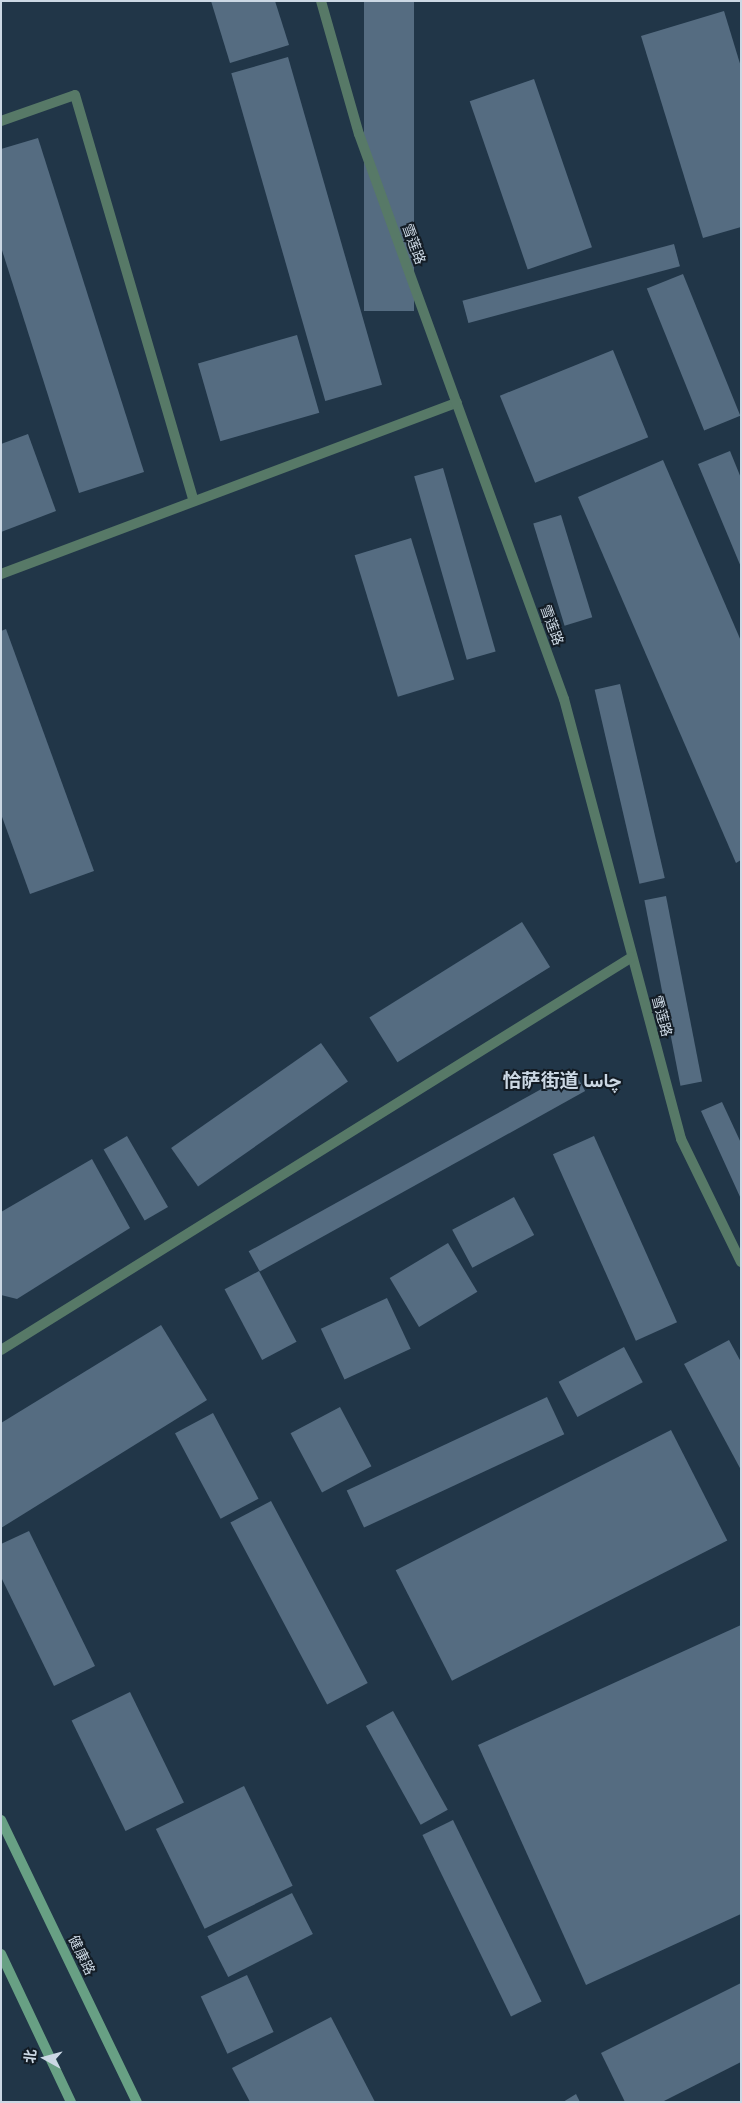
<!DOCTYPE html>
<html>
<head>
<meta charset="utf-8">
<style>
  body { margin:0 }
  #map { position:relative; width:742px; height:2103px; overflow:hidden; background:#213648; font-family:Merriweather,Vazirmatn,"Noto Sans SC",serif }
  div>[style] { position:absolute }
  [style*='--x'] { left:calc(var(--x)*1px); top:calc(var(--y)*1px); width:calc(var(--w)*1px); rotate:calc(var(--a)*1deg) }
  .building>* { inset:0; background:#556c81; transform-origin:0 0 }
  .service>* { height:10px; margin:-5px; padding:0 5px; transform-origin:5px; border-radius:5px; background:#577967 }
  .minor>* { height:10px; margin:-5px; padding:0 5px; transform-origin:5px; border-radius:5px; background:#577967 }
  .secondary>* { height:10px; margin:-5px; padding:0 5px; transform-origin:5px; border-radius:5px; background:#68a084 }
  span { translate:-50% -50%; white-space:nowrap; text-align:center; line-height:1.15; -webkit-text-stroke:4px #131c25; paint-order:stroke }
  .street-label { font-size:14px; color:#ccd8e4 }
  .district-label { font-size:19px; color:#ccd8e4; font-weight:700 }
  .frame { position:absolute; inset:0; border:2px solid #ccd8e4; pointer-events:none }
  .north { position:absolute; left:20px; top:2033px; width:50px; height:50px; -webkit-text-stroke:4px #131c25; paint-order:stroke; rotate:277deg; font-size:14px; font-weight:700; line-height:20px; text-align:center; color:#ccd8e4 }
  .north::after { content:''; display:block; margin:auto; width:18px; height:22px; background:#ccd8e4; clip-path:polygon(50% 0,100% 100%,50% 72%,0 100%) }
</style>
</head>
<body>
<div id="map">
  <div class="building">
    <i style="clip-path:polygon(211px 1px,275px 1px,289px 45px,230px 63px)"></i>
    <i style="left:364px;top:1px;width:50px;height:310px"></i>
    <i style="clip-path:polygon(724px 11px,741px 67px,741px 227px,703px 238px,641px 36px)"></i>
    <i style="left:288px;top:57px;width:341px;height:59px;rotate:74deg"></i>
    <i style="left:534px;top:79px;width:178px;height:68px;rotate:71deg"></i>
    <i style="clip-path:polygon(38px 138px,144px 472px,79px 493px,1px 247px,1px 149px)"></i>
    <i style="left:674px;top:244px;width:23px;height:219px;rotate:75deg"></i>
    <i style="left:683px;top:274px;width:153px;height:39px;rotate:68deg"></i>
    <i style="left:297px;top:335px;width:81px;height:103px;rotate:74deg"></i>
    <i style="left:613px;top:350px;width:94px;height:122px;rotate:68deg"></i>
    <i style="clip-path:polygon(28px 434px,56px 511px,1px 532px,1px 444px)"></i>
    <i style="clip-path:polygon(730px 451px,741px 478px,741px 567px,698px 464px)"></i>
    <i style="clip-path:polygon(663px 460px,741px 641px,741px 860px,736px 863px,578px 497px)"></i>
    <i style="left:443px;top:468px;width:191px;height:30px;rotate:74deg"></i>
    <i style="left:561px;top:515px;width:107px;height:29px;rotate:73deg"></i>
    <i style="left:411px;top:538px;width:148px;height:59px;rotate:73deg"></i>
    <i style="clip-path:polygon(6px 629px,94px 871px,30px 894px,1px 814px,1px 631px)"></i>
    <i style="left:620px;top:684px;width:199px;height:26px;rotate:77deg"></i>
    <i style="left:666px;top:896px;width:189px;height:22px;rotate:79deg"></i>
    <i style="left:522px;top:922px;width:53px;height:180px;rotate:58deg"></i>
    <i style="left:321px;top:1043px;width:47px;height:183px;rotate:55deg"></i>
    <i style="left:574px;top:1071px;width:23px;height:372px;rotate:61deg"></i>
    <i style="clip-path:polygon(722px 1102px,741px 1143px,741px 1199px,701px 1111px)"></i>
    <i style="left:127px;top:1136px;width:82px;height:27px;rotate:60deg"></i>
    <i style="left:594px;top:1136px;width:204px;height:45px;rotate:66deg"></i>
    <i style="clip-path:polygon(92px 1159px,130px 1228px,17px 1299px,1px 1295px,1px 1212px)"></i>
    <i style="left:514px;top:1197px;width:43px;height:70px;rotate:62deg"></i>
    <i style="left:448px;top:1243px;width:57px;height:68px;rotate:59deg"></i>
    <i style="left:259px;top:1271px;width:80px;height:39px;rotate:62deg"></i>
    <i style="left:387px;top:1298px;width:56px;height:73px;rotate:65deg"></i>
    <i style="clip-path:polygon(161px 1325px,207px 1400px,1px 1528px,1px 1423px)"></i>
    <i style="clip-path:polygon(729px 1340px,741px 1362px,741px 1470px,684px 1364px)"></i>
    <i style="left:624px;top:1347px;width:40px;height:74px;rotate:62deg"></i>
    <i style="left:547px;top:1397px;width:41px;height:221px;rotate:65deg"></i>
    <i style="left:340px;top:1407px;width:67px;height:56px;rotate:62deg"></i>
    <i style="left:213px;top:1413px;width:97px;height:43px;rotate:62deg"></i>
    <i style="left:671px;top:1430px;width:124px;height:309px;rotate:63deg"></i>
    <i style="left:271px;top:1501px;width:206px;height:46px;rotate:62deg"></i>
    <i style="clip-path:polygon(29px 1531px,95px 1666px,54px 1686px,1px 1577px,1px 1544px)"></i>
    <i style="clip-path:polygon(741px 1625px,741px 1914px,586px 1985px,478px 1745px)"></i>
    <i style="left:130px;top:1692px;width:123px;height:65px;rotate:64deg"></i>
    <i style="left:393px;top:1711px;width:113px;height:31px;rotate:61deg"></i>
    <i style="left:244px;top:1786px;width:111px;height:98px;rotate:64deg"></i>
    <i style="left:453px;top:1820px;width:202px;height:34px;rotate:64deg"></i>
    <i style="left:292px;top:1893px;width:46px;height:95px;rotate:63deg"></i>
    <i style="left:247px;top:1975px;width:63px;height:51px;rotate:65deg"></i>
    <i style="clip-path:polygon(741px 1983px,741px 2062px,662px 2102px,625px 2102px,601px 2053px)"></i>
    <i style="clip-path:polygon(331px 2017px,375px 2102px,250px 2102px,232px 2068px)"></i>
    <i style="clip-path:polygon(576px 2094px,580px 2102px,563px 2102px)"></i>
  </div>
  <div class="service">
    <i style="--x:1;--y:121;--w:78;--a:-19.4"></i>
    <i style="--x:75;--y:95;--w:423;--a:73.7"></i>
    <i style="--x:1;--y:574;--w:487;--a:-20.6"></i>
  </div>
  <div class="minor">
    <i style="--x:321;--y:1;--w:138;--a:74.1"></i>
    <i style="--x:359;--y:134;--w:601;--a:70.06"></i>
    <i style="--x:564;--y:699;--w:455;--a:75.1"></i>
    <i style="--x:681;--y:1139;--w:137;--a:64"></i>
    <i style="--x:1;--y:1350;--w:743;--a:-31.92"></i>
  </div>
  <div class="secondary">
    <i style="--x:1;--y:1820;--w:313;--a:64.3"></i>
    <i style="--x:1;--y:1954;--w:164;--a:64.7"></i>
  </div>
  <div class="street-label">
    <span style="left:414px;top:244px;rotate:70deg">雪莲路</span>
    <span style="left:552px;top:625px;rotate:70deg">雪莲路</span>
    <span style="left:662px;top:1016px;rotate:75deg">雪莲路</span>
    <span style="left:82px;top:1955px;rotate:64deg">健康路</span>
  </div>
  <div class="district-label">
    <span style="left:562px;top:1081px">恰萨街道 چاسا</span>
  </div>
  <div class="frame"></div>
  <div class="north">北</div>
</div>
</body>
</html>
